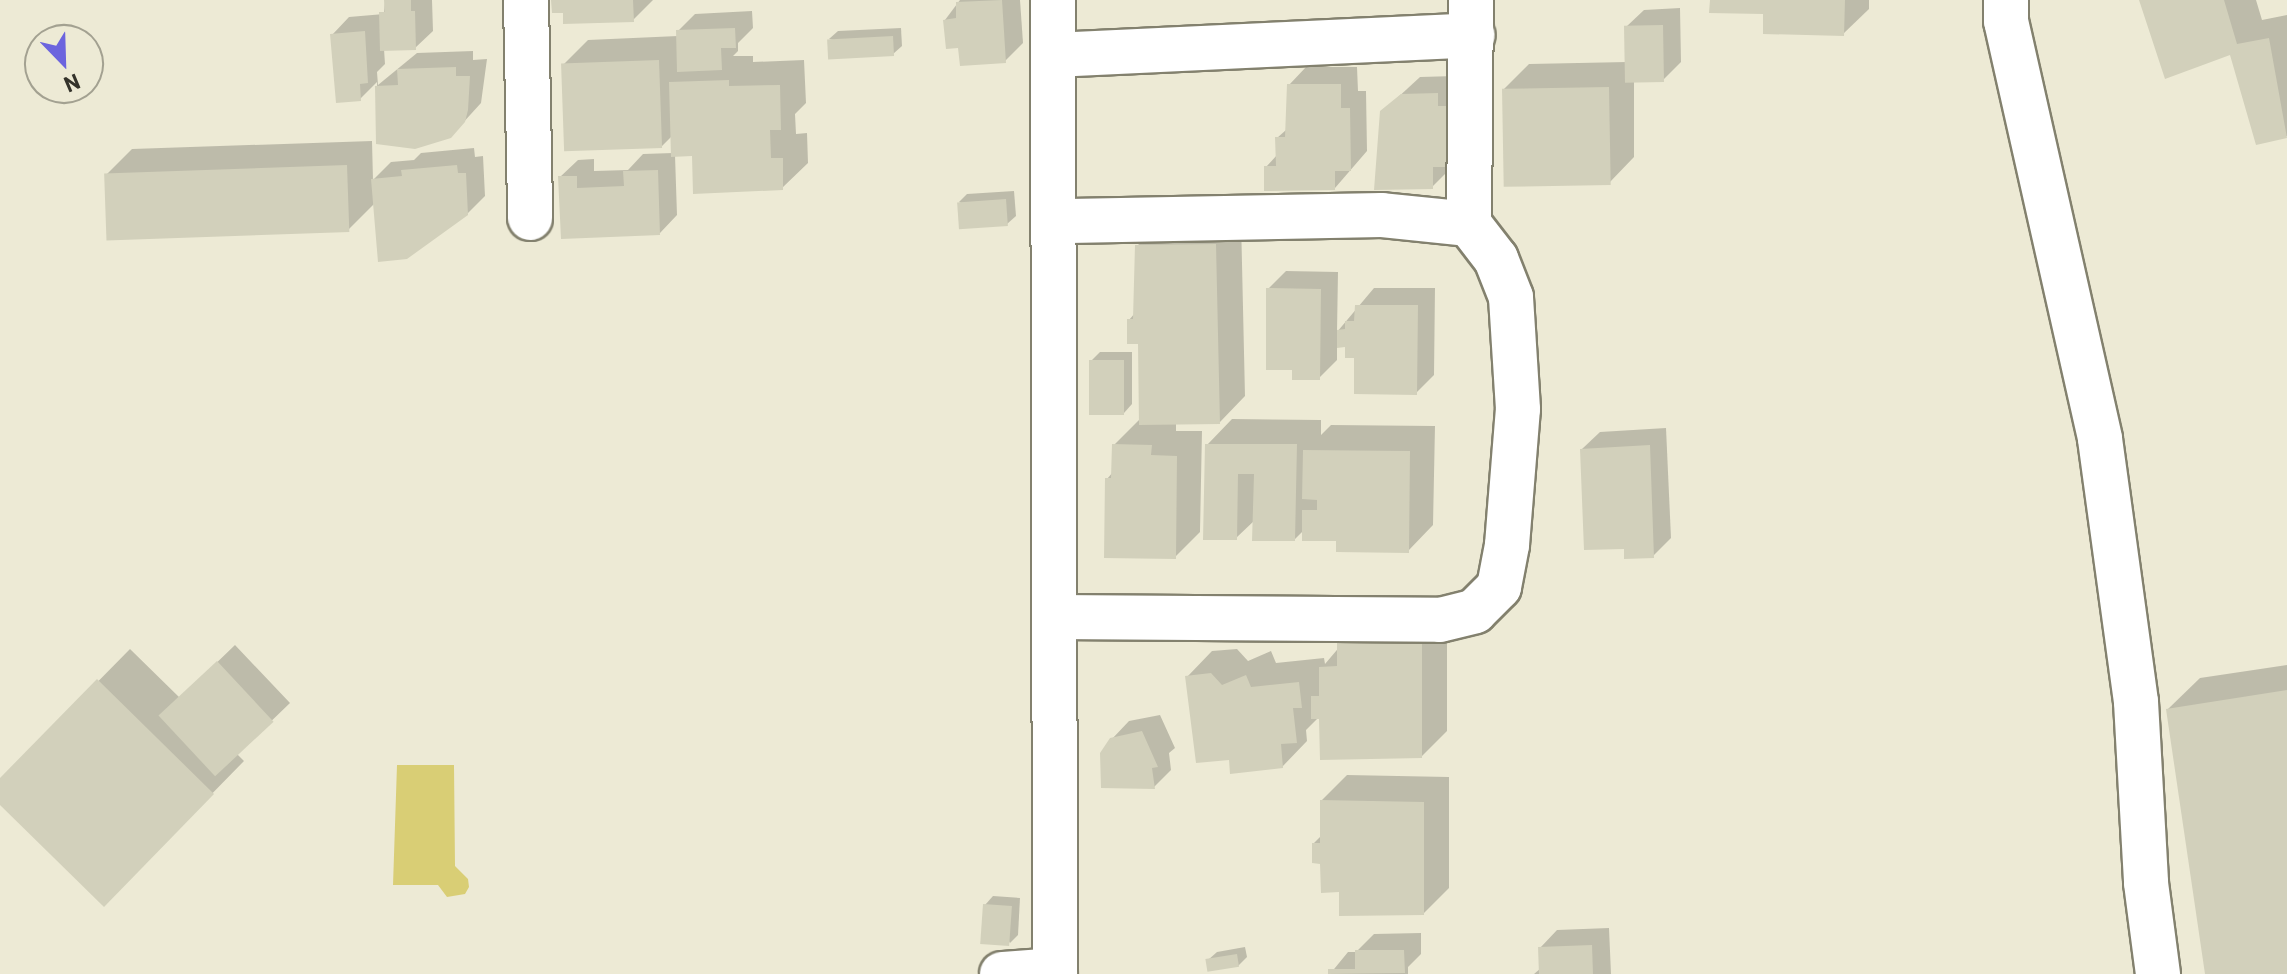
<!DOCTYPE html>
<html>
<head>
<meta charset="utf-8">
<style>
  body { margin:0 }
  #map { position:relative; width:2287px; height:974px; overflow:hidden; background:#edead5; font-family:Barlow,sans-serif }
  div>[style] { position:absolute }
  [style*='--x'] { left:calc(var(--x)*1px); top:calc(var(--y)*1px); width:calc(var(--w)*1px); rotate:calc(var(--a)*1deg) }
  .water>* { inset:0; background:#d9ce75 }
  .shadow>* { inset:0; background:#0003 }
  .building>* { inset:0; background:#d2d0bb; transform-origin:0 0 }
  .roads { filter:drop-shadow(2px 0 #83816e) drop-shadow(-2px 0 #83816e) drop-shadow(0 2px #83816e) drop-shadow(0 -2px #83816e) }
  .minor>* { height:44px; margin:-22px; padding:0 22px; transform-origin:22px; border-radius:22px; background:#fff }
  span { translate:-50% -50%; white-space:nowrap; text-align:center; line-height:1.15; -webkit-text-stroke:6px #edead5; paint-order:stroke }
  .north { position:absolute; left:24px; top:24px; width:80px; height:80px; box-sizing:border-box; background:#edead5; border:2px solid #a3a191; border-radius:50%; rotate:157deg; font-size:22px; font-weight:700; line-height:32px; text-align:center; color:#34332b }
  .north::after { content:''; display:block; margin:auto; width:28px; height:36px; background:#6c64de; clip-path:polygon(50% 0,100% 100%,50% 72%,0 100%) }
</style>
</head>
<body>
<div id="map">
  <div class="water">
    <i style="clip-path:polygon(397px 765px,454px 765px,455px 866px,468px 879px,469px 887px,465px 894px,447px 897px,438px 885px,393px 885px)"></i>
  </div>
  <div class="shadow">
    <i style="clip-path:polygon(385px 0,432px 0,433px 31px,415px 48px,384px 49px,385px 64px,377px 72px,378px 85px,417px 53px,473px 51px,473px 60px,487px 59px,481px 103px,450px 137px,378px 142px,377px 82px,360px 99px,332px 35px,349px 17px,384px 14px)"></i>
    <i style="clip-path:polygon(553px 0,653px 0,633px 20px,565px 11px)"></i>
    <i style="clip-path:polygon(960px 0,1020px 0,1023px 43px,1005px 61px,960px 46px,945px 20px)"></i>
    <i style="clip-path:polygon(1712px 0,1869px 0,1869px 9px,1843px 34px)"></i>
    <i style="clip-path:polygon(2141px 0,2256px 0,2262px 20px,2287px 15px,2287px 136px,2257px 142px,2231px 52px)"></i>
    <i style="clip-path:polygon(1680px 8px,1681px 62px,1663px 80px,1634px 81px,1634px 157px,1609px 183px,1504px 89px,1529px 64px,1627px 62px,1626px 27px,1644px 10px)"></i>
    <i style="clip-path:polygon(752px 11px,753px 28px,738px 43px,738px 51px,733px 56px,753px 56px,753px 62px,804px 60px,806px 103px,795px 114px,796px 134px,807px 133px,808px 163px,782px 188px,694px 154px,675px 155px,677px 215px,660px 233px,563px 237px,560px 177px,578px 160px,594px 159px,594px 171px,628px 170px,643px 154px,673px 153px,673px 135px,662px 146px,563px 65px,588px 40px,678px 36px,678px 31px,695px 14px)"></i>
    <i style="clip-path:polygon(901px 28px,902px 46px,893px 54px,829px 39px,838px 31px)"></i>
    <i style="clip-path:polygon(1306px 67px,1357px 67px,1358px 91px,1366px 91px,1367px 151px,1335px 188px,1266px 167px,1277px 155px,1277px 138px,1286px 130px,1289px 85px)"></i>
    <i style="clip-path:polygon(1455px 76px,1450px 169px,1432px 187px,1382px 112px,1420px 77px)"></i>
    <i style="clip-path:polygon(372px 141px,373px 180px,391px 162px,414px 160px,421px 153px,474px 148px,475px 157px,483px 156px,485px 196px,467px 214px,375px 203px,348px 230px,106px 175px,132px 149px)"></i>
    <i style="clip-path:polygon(1014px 191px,1016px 216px,1007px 224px,959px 202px,967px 194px)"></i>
    <i style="clip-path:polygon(1241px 219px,1245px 396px,1220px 422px,1176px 423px,1176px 431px,1202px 431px,1200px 532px,1175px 557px,1107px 479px,1113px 472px,1114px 445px,1139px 420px,1139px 342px,1129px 320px,1135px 313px,1137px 246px,1163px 221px)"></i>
    <i style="clip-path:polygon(1286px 271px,1338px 272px,1337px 332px,1374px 288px,1435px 288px,1434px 375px,1416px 393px,1356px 356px,1347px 345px,1337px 346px,1337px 360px,1319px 378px,1294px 368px,1268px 289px)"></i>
    <i style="clip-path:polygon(1100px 352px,1132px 352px,1132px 404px,1124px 413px,1091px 361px)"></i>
    <i style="clip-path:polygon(1232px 419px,1321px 420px,1321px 435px,1331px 425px,1435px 426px,1433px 525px,1408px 551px,1304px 530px,1295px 539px,1255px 520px,1236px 538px,1207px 445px)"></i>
    <i style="clip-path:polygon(1666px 428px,1671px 538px,1653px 556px,1625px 547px,1582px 449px,1600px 432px)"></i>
    <i style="clip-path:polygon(1364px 618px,1447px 618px,1447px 731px,1422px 756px,1321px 715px,1306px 730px,1307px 741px,1282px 767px,1231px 758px,1187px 677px,1212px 651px,1237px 649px,1248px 661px,1271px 651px,1276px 663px,1324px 658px,1325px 664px)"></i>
    <i style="clip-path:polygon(235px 645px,290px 703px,237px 754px,244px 761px,104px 904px,0 803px,0 781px,130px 649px,180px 698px)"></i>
    <i style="clip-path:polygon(2287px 665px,2287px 974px,2207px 974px,2168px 709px,2200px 678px)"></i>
    <i style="clip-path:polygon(1160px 715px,1175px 748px,1169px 753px,1171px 770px,1154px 787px,1111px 740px,1129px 721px)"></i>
    <i style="clip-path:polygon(1347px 775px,1449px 777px,1449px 888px,1424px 913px,1341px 890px,1322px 862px,1314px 843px,1322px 835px,1322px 800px)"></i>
    <i style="clip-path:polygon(993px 896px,1020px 898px,1018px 935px,1010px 943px,985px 905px)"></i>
    <i style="clip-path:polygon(1609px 928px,1611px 974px,1534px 974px,1541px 968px,1540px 948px,1557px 930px)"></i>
    <i style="clip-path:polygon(1421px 933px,1421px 954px,1408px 967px,1408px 974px,1330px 974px,1348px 952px,1356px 952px,1374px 934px)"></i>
    <i style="clip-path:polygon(1245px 947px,1247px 957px,1238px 966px,1208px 960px,1217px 952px)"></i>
  </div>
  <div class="building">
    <i style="clip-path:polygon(384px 0,411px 0,411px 11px,415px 11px,416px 50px,380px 51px,379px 12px,385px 12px)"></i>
    <i style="clip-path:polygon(551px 0,633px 0,634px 22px,563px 24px,563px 13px,552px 13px)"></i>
    <i style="clip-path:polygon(1002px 0,1006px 63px,960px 66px,958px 48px,946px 49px,943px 20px,956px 18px,956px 2px)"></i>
    <i style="clip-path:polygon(1710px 0,1845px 0,1844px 36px,1763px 34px,1763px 14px,1709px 13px)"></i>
    <i style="clip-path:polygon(2139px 0,2224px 0,2237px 44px,2269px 38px,2287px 138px,2256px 145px,2230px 55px,2165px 79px)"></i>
    <i style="left:1663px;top:25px;width:57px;height:39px;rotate:89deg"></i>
    <i style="clip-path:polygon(735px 28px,736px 48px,721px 48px,722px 70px,677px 72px,676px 30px)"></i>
    <i style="clip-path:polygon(365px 31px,368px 83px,360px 84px,361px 101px,336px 103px,330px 34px)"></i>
    <i style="left:893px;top:36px;width:20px;height:66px;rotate:87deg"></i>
    <i style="left:659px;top:60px;width:88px;height:98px;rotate:88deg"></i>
    <i style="clip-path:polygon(456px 67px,456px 76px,470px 76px,468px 110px,465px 122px,451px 138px,415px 149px,376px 144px,375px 86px,398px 85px,397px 69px)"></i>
    <i style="clip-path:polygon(729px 80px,729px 86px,780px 85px,781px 130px,770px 130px,771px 158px,783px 158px,783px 190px,693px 194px,692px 156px,671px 157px,669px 82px)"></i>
    <i style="clip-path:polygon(1287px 84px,1341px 84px,1341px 108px,1350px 108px,1351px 171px,1335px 171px,1335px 190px,1264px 191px,1264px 166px,1276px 166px,1275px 137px,1285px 137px)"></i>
    <i style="left:1609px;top:87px;width:98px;height:107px;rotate:89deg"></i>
    <i style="clip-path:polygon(1438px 93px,1438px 106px,1447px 106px,1447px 167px,1433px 167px,1433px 189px,1374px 190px,1380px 111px,1401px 94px)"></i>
    <i style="left:347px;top:165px;width:67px;height:243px;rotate:88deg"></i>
    <i style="clip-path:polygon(457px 165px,458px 173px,466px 173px,468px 215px,407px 259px,378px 262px,371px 179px,402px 176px,401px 170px)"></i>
    <i style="clip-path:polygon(658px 170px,660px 235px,561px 239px,558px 176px,577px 176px,577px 188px,624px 186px,623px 171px)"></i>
    <i style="left:1006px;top:199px;width:27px;height:49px;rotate:86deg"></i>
    <i style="clip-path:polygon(1216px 244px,1220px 424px,1139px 425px,1138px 344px,1127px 344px,1127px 319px,1133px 319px,1135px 245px)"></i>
    <i style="clip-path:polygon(1266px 288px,1321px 289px,1320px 380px,1292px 380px,1292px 370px,1266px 370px)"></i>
    <i style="clip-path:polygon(1355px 305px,1418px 305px,1417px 395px,1354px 394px,1354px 358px,1345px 358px,1345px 347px,1337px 348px,1337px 330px,1345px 329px,1345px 321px,1354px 321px)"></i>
    <i style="left:1089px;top:360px;width:35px;height:55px"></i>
    <i style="clip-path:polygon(1112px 444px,1152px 445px,1151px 455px,1177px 456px,1176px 559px,1104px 558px,1105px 478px,1111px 478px)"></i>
    <i style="clip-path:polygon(1205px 444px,1297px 444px,1295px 541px,1252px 541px,1254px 474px,1238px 474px,1237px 540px,1203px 540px)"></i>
    <i style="clip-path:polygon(1650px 445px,1654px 558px,1624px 559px,1624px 549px,1584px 550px,1580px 449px)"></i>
    <i style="clip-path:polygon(1303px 450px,1410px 451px,1409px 553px,1336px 552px,1336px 541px,1302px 541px,1302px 510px,1317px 510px,1317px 500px,1302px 499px)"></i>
    <i style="clip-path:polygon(1422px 642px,1422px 758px,1320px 760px,1319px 719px,1311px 719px,1311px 696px,1319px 696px,1319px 667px,1337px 666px,1337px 643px)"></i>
    <i style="left:217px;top:661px;width:83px;height:80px;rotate:47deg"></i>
    <i style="clip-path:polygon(1211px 673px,1222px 685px,1246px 675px,1251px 687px,1299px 682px,1302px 708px,1293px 708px,1297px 743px,1281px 744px,1283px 768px,1230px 774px,1229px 760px,1196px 763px,1185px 676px)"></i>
    <i style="clip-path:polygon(97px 679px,214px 794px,104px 907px,0 805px,0 778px)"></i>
    <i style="clip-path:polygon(2287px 690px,2287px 974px,2205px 974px,2166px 709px)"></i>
    <i style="clip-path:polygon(1142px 731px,1158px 767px,1152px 768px,1155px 789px,1101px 788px,1100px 753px,1110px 738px)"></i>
    <i style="clip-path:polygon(1320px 800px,1424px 802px,1424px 915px,1339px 916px,1339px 892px,1321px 893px,1320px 864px,1312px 863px,1312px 843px,1320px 843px)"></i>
    <i style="left:983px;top:904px;width:29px;height:40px;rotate:4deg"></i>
    <i style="left:1592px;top:945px;width:29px;height:54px;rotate:88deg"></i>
    <i style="clip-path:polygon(1355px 950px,1404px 950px,1405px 973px,1328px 974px,1328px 969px,1355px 969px)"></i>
    <i style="left:1237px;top:954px;width:13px;height:32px;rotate:81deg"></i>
  </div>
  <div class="roads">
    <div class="minor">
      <i style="--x:526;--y:0;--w:218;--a:88.9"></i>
      <i style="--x:1053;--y:0;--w:974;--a:89.88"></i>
      <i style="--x:2006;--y:0;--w:21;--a:90"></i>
      <i style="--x:2006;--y:21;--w:428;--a:77.3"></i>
      <i style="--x:2100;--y:439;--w:265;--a:82.2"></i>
      <i style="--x:2136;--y:702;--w:181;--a:86.8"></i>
      <i style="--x:2146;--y:883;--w:92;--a:82.5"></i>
      <i style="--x:1054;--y:55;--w:419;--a:-2.7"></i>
      <i style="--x:1469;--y:224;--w:224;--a:-89.5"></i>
      <i style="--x:1056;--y:617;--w:384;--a:0.4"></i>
      <i style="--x:1440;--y:620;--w:36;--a:-14"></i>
      <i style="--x:1475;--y:611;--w:34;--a:-45"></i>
      <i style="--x:1499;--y:587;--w:43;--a:-79.2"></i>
      <i style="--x:1507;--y:545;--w:136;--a:-85.4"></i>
      <i style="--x:1518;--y:409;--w:112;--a:-93.6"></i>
      <i style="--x:1511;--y:297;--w:41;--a:-111.5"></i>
      <i style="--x:1496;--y:259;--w:44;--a:-127.6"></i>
      <i style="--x:1469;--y:224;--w:87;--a:-174.1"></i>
      <i style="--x:1382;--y:215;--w:326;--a:178.9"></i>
      <i style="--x:1002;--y:974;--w:53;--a:-4.3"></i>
    </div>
  </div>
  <div class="north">N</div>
</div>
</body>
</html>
